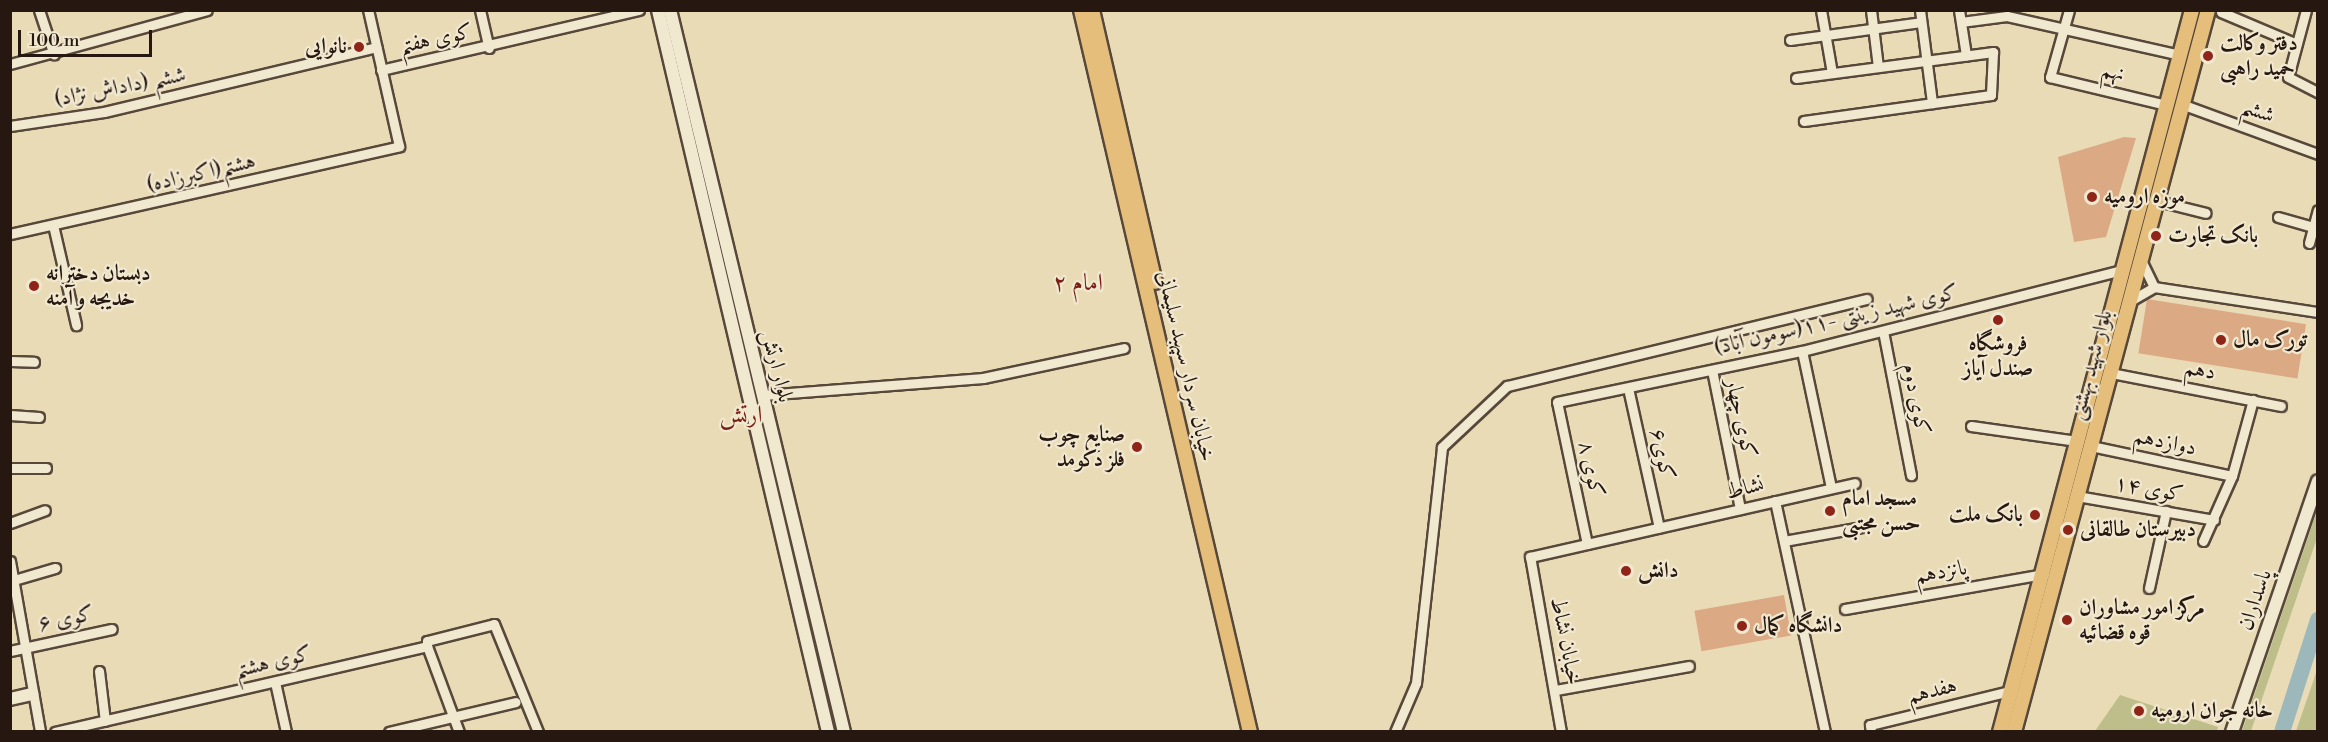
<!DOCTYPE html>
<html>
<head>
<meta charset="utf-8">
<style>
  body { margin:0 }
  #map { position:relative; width:2328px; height:742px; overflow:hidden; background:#eadbb7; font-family:"Libre Bodoni",Amiri,serif }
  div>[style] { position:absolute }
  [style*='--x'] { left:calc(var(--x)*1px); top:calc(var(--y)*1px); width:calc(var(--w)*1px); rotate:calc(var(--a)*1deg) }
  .green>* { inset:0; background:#bdbe8a }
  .river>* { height:16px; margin:-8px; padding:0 8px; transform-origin:8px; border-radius:8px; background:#9db8ba }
  .building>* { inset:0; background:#dba984; transform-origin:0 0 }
  .roads { filter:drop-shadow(2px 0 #57483a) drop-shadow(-2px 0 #57483a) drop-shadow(0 2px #57483a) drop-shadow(0 -2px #57483a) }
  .street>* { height:9px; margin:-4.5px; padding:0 4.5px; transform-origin:4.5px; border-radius:4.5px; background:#f1e8d0 }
  .secondary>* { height:12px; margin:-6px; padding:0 6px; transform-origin:6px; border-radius:6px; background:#f1e8d0 }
  .primary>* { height:14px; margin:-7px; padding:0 7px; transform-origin:7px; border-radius:7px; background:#e5be7c }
  .dots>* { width:16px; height:16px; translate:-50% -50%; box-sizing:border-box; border:3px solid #f1e8d0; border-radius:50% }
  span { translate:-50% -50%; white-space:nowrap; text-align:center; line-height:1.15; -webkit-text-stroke:4.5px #f1e8d0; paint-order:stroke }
  .street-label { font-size:22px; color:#261711 }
  .poi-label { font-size:22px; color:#261711; font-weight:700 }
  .left { translate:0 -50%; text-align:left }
  .right { translate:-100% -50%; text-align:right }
  .neighbourhood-label { font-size:24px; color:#7a1f14 }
  .frame { position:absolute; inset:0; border:12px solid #261711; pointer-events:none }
  .scale { position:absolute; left:18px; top:30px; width:134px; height:27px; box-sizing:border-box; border:3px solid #261711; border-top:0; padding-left:8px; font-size:18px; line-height:21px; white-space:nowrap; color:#261711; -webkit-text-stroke:4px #f1e8d0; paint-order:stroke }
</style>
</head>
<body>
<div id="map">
  <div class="green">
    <i style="clip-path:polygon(2317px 511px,2317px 538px,2251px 731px,2242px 731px)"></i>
    <i style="clip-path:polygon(2317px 669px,2317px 731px,2296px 731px,2313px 682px)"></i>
    <i style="clip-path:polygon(2120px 695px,2218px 727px,2217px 731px,2095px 731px)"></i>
  </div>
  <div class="river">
    <i style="--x:2282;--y:732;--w:118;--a:-72.2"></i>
  </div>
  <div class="building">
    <i style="clip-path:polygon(2124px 137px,2136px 138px,2106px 237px,2074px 242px,2058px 157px)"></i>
    <i style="left:2147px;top:299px;width:161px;height:55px;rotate:9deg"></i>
    <i style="left:1784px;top:595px;width:41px;height:91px;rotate:80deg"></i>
  </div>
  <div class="roads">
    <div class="street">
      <i style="--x:39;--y:10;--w:47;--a:71.6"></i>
      <i style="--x:480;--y:10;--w:39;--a:77"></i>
      <i style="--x:1821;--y:10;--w:64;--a:80.1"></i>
      <i style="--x:1871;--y:10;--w:57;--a:83"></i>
      <i style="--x:1920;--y:10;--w:94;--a:82.6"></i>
      <i style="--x:1959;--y:10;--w:46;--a:81.2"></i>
      <i style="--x:2069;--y:10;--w:70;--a:105.8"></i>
      <i style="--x:2050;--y:77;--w:120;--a:13.5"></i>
      <i style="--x:2306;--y:10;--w:69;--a:105"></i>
      <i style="--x:2288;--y:77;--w:34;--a:27"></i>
      <i style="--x:2221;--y:12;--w:82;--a:22.8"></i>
      <i style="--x:1961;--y:22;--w:46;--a:-7.4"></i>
      <i style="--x:2007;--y:16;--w:177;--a:12.7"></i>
      <i style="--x:1790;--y:40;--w:132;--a:-7.8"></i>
      <i style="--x:10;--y:64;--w:204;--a:-15.3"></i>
      <i style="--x:381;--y:70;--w:265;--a:-13.1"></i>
      <i style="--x:1796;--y:78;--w:199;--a:-7.5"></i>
      <i style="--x:1993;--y:52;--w:43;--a:92.7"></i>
      <i style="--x:1991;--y:95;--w:189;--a:172.1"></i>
      <i style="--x:2184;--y:105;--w:143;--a:20.1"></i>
      <i style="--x:10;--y:126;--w:95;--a:-8.5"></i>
      <i style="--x:104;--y:112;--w:280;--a:-13.4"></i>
      <i style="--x:2158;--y:201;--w:49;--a:14"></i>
      <i style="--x:2278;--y:217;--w:36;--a:16"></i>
      <i style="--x:53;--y:225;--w:103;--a:77"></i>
      <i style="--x:10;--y:234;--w:399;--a:-12.7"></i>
      <i style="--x:399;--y:146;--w:139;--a:-102.8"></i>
      <i style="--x:2309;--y:243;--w:34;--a:-75"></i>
      <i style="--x:2154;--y:287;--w:166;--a:8.7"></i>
      <i style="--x:2130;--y:301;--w:28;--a:-30"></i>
      <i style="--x:2154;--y:287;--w:30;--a:-116"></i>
      <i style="--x:1883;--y:331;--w:147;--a:79"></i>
      <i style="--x:1802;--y:351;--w:140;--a:78"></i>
      <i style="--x:10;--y:361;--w:24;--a:2"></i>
      <i style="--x:1712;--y:370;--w:142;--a:78.6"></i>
      <i style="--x:2111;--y:373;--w:173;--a:11"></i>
      <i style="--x:1628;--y:388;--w:143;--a:77.5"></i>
      <i style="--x:763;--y:395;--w:221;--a:-4.4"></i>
      <i style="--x:983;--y:378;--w:144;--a:-12"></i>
      <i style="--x:10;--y:415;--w:29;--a:4"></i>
      <i style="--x:1971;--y:426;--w:107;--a:8.1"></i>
      <i style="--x:2091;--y:446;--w:144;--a:12"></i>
      <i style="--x:10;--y:468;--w:36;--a:0"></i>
      <i style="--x:2077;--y:496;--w:139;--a:9.9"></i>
      <i style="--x:1775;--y:501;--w:236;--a:77.8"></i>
      <i style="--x:10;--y:523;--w:37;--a:-20"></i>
      <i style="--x:1784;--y:541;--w:79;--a:-10.2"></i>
      <i style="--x:2203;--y:541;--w:71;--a:-66"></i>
      <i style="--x:2232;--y:476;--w:79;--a:-74.6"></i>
      <i style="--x:1587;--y:544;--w:145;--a:-101.9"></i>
      <i style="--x:1557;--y:402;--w:250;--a:-11.8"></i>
      <i style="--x:1802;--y:351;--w:331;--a:-14.2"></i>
      <i style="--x:10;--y:561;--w:174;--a:80"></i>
      <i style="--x:14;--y:580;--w:43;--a:-16.3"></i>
      <i style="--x:2149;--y:588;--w:79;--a:-77.6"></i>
      <i style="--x:1845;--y:609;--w:202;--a:-10"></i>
      <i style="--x:427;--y:646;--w:92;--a:69.6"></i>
      <i style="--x:10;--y:651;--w:104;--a:-12.2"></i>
      <i style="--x:99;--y:671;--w:50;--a:83.2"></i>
      <i style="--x:275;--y:682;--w:51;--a:77.6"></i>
      <i style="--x:1556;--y:690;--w:135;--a:-10.2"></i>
      <i style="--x:55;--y:732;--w:382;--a:-13"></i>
      <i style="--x:427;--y:646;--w:5;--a:-90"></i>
      <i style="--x:427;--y:641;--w:69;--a:-14.2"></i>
      <i style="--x:494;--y:624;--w:117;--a:67.8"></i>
      <i style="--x:389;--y:732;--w:130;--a:-13.3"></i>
      <i style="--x:1395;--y:732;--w:53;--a:-66.8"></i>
      <i style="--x:1416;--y:683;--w:237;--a:-83.7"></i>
      <i style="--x:1442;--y:447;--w:89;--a:-43.2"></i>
      <i style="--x:1507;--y:386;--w:370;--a:-13.6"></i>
      <i style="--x:1561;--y:732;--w:178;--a:-100"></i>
      <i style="--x:1530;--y:557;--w:333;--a:-12.8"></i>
      <i style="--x:1871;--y:732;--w:7;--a:-98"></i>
      <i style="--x:1870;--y:725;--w:144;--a:-13.7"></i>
    </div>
    <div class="secondary">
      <i style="--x:658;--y:10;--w:742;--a:76.75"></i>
      <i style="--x:670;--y:10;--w:743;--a:76.45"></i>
      <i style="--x:10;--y:699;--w:23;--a:-13"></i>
      <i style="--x:2232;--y:732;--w:265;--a:-71.1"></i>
    </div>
    <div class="primary">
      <i style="--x:1081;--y:10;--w:742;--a:76.83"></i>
      <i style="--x:1092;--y:10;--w:279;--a:77"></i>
      <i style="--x:2000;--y:732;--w:747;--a:-75.11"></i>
      <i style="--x:2014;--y:732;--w:748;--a:-74.96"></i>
    </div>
  </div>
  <div class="dots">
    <i style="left:359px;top:47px;background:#8f2418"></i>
    <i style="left:2208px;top:56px;background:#8f2418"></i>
    <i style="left:2092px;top:197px;background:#8f2418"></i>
    <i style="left:2156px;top:236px;background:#8f2418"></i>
    <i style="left:34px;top:286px;background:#8f2418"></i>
    <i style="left:1998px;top:320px;background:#8f2418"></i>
    <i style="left:2221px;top:340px;background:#8f2418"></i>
    <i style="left:1137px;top:447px;background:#8f2418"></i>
    <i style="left:1830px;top:511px;background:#8f2418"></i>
    <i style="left:2035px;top:515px;background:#8f2418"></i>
    <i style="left:2068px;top:530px;background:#8f2418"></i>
    <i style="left:1626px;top:571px;background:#8f2418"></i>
    <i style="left:2067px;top:620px;background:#8f2418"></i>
    <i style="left:1742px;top:626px;background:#8f2418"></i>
    <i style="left:2139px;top:711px;background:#8f2418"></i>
  </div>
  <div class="street-label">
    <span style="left:436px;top:39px;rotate:-12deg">کوی هفتم</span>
    <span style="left:2113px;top:72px;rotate:13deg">نهم</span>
    <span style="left:120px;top:87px;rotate:-11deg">ششم (داداش نژاد)</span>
    <span style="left:2258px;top:111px;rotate:20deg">ششم</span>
    <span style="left:201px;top:173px;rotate:-13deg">هشتم(اکبرزاده)</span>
    <span style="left:1836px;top:320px;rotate:-13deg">کوی شهید زینتی -۱۱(سومون آباد)</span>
    <span style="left:2091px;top:365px;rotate:-75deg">بلوار شهید بهشتی</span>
    <span style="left:777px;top:366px;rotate:76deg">بلوار ارتش</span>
    <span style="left:1186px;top:366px;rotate:77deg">خیابان سردار سپهبد سلیمانی</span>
    <span style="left:2200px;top:370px;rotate:11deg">دهم</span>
    <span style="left:1916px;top:399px;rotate:79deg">کوی دوم</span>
    <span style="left:1741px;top:418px;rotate:78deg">کوی چهار</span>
    <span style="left:2165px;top:442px;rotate:12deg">دوازدهم</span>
    <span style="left:1662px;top:454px;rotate:78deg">کوی۶</span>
    <span style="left:1591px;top:469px;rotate:78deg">کوی ۸</span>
    <span style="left:1745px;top:488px;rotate:-13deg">نشاط</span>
    <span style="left:2149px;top:489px;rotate:10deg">کوی ۱۴</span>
    <span style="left:1941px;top:572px;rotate:-10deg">پانزدهم</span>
    <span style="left:2255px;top:600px;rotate:-71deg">پاسداران</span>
    <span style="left:66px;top:619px;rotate:-12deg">کوی ۶</span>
    <span style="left:1566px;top:641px;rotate:79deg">خیابان نشاط</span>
    <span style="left:273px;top:662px;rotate:-13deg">کوی هشتم</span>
    <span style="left:1932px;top:691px;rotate:-14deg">هفدهم</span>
  </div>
  <div class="poi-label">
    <span class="left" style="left:2220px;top:56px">دفتر وکالت<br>حمید راهبی</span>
    <span class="right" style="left:347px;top:47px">نانوایی</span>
    <span class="left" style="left:2104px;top:197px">موزه ارومیه</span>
    <span class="left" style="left:2168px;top:236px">بانک تجارت</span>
    <span class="left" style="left:46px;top:286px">دبستان دخترانه<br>خدیجه و آمنه</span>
    <span class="left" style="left:2233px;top:340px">تورک مال</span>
    <span style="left:1998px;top:356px">فروشگاه<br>صندل آیاز</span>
    <span class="right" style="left:1125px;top:447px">صنایع چوب<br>فلز دکومد</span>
    <span class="left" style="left:1842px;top:511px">مسجد امام<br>حسن مجتبی</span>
    <span class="right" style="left:2023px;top:515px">بانک ملت</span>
    <span class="left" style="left:2080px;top:530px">دبیرستان طالقانی</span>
    <span class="left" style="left:1638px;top:571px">دانش</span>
    <span class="left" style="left:2079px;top:620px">مرکز امور مشاوران<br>قوه قضائیه</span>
    <span class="left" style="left:1754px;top:626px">دانشگاه کمال</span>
    <span class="left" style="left:2151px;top:711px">خانه جوان ارومیه</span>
  </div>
  <div class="neighbourhood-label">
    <span style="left:1078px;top:284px">امام ۲</span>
    <span style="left:741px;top:416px">ارتش</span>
  </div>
  <div class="frame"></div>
  <div class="scale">100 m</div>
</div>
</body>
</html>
